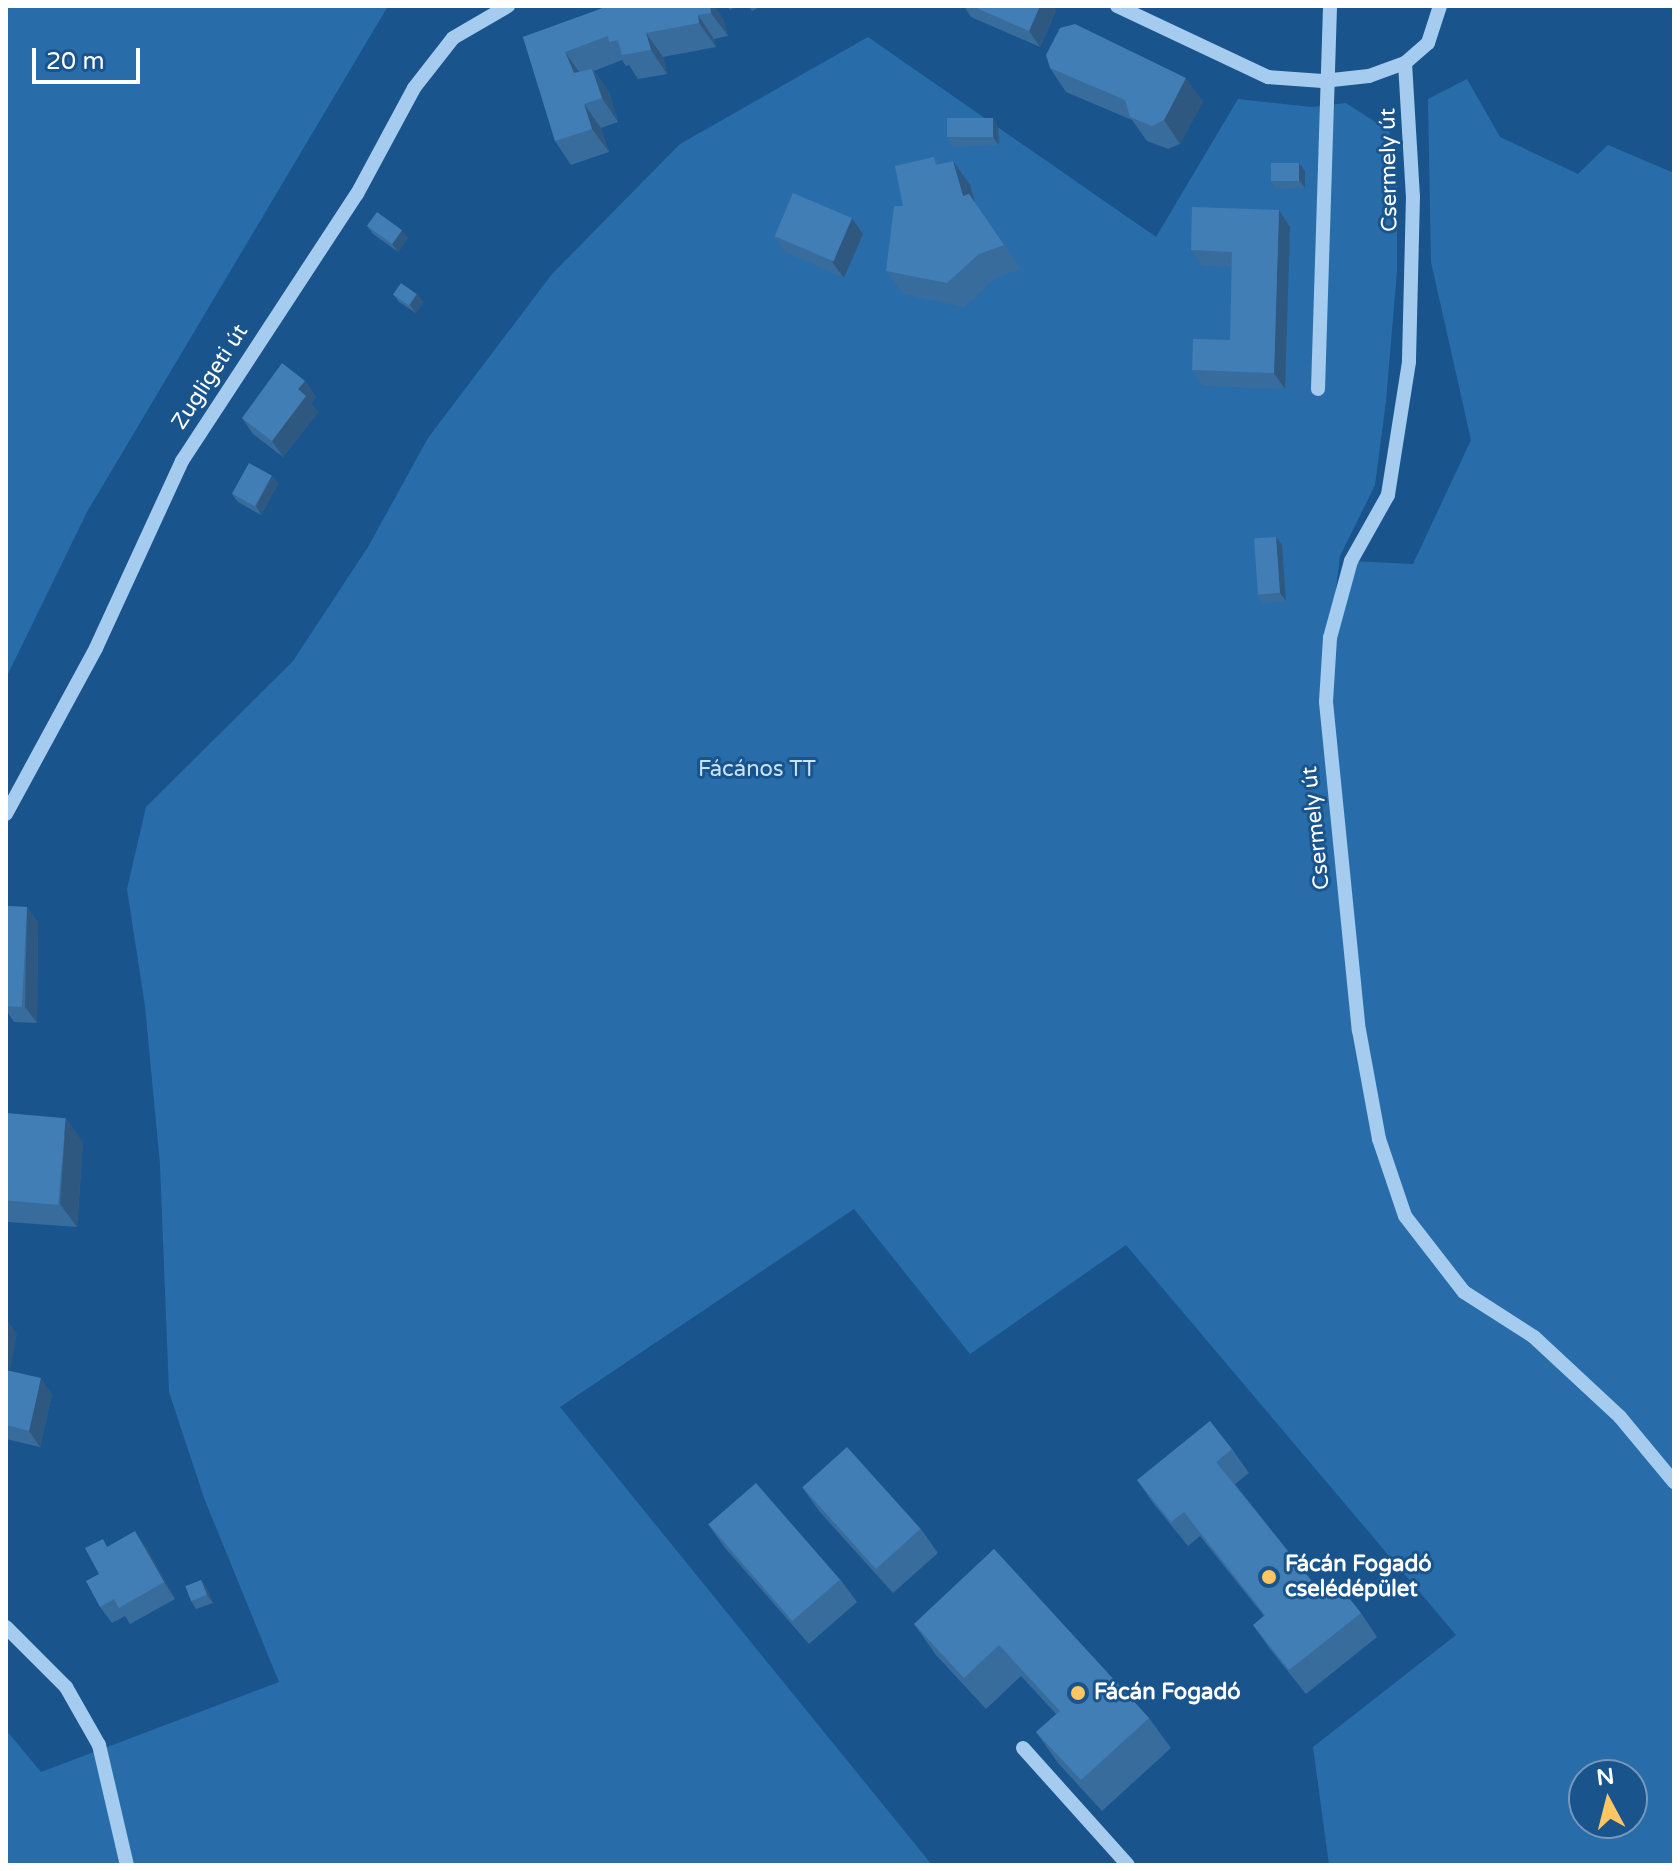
<!DOCTYPE html>
<html>
<head>
<meta charset="utf-8">
<style>
  body { margin:0 }
  #map { position:relative; width:1680px; height:1871px; overflow:hidden; background:#19548d; font-family:"Varela Round",sans-serif }
  div>[style] { position:absolute }
  [style*='--x'] { left:calc(var(--x)*1px); top:calc(var(--y)*1px); width:calc(var(--w)*1px); rotate:calc(var(--a)*1deg) }
  .green>* { inset:0; background:#286daa }
  .minor>* { height:14px; margin:-7px; padding:0 7px; transform-origin:7px; border-radius:7px; background:#a5ccee }
  .minor-bridge>* { height:14px; margin:-7px; padding:0 7px; transform-origin:7px; border-radius:7px; background:#a5ccee }
  .wall>* { inset:0; background:#386c9d }
  .shaded-wall>* { inset:0; background:#2e587f }
  .building>* { inset:0; background:#417eb6; transform-origin:0 0 }
  .dots>* { width:22px; height:22px; translate:-50% -50%; box-sizing:border-box; border:4px solid #19548d; border-radius:50% }
  span { translate:-50% -50%; white-space:nowrap; text-align:center; line-height:1.15; -webkit-text-stroke:6px #19548d; paint-order:stroke }
  .street-label { font-size:22px; color:#fff }
  .park-label { font-size:22px; color:#cbe4fa }
  .poi-label { font-size:22px; color:#fff; font-weight:700 }
  .left { translate:0 -50%; text-align:left }
  .frame { position:absolute; inset:0; border:8px solid #fff; pointer-events:none }
  .north { position:absolute; left:1568px; top:1759px; width:80px; height:80px; box-sizing:border-box; background:#19548d; border:2px solid #7598bb; border-radius:50%; rotate:353deg; font-size:22px; font-weight:700; line-height:32px; text-align:center; color:#fff }
  .north::after { content:''; display:block; margin:auto; width:28px; height:36px; background:#ffc662; clip-path:polygon(50% 0,100% 100%,50% 72%,0 100%) }
  .scale { position:absolute; left:32px; top:48px; width:108px; height:36px; box-sizing:border-box; border:4px solid #fff; border-top:0; padding-left:10px; font-size:24px; line-height:28px; white-space:nowrap; color:#fff; -webkit-text-stroke:6px #19548d; paint-order:stroke }
</style>
</head>
<body>
<div id="map">
  <div class="green">
    <i style="clip-path:polygon(6px 6px,388px 6px,87px 512px,6px 678px)"></i>
    <i style="clip-path:polygon(evenodd,868px 37px,1156px 237px,1238px 99px,1312px 107px,1346px 103px,1389px 131px,1397px 162px,1397px 271px,1386px 401px,1375px 485px,1340px 556px,1331px 630px,1351px 561px,1413px 564px,1471px 440px,1431px 262px,1428px 99px,1467px 79px,1500px 137px,1578px 174px,1608px 145px,1674px 173px,1674px 1865px,1329px 1865px,1313px 1747px,1456px 1635px,1126px 1245px,970px 1354px,854px 1209px,560px 1407px,932px 1865px,6px 1865px,6px 1730px,41px 1772px,279px 1682px,204px 1498px,169px 1392px,160px 1164px,145px 1006px,127px 889px,146px 807px,293px 661px,368px 547px,428px 438px,552px 274px,680px 144px,868px 37px,1584px 1775px,1632px 1775px,1632px 1823px,1584px 1823px,1584px 1775px)"></i>
  </div>
  <div class="minor">
    <i style="--x:1117;--y:6;--w:167;--a:25.2"></i>
    <i style="--x:1440;--y:6;--w:39;--a:108"></i>
    <i style="--x:1428;--y:43;--w:30;--a:139"></i>
    <i style="--x:1405;--y:63;--w:133;--a:86.6"></i>
    <i style="--x:1413;--y:196;--w:166;--a:91.4"></i>
    <i style="--x:1409;--y:362;--w:135;--a:99"></i>
    <i style="--x:1388;--y:495;--w:76;--a:119.3"></i>
    <i style="--x:1351;--y:561;--w:80;--a:105.3"></i>
    <i style="--x:1330;--y:638;--w:64;--a:93.6"></i>
    <i style="--x:1326;--y:702;--w:330;--a:84.3"></i>
    <i style="--x:1359;--y:1030;--w:111;--a:79.6"></i>
    <i style="--x:1379;--y:1139;--w:81;--a:71.3"></i>
    <i style="--x:1405;--y:1216;--w:96;--a:52.2"></i>
    <i style="--x:1464;--y:1292;--w:83;--a:32.7"></i>
    <i style="--x:1534;--y:1337;--w:117;--a:42.9"></i>
    <i style="--x:1620;--y:1417;--w:85;--a:50.3"></i>
    <i style="--x:1318;--y:389;--w:383;--a:-88.2"></i>
    <i style="--x:6;--y:814;--w:189;--a:-61.5"></i>
    <i style="--x:96;--y:648;--w:206;--a:-65.3"></i>
    <i style="--x:182;--y:461;--w:319;--a:-56.8"></i>
    <i style="--x:357;--y:194;--w:120;--a:-61.7"></i>
    <i style="--x:414;--y:88;--w:63;--a:-52"></i>
    <i style="--x:453;--y:38;--w:64;--a:-30.2"></i>
    <i style="--x:6;--y:1627;--w:85;--a:45"></i>
    <i style="--x:66;--y:1687;--w:67;--a:60.4"></i>
    <i style="--x:99;--y:1745;--w:123;--a:76.9"></i>
    <i style="--x:1023;--y:1748;--w:157;--a:48.1"></i>
  </div>
  <div class="minor-bridge">
    <i style="--x:1268;--y:77;--w:55;--a:4.2"></i>
    <i style="--x:1323;--y:81;--w:46;--a:-6.2"></i>
    <i style="--x:1369;--y:76;--w:38;--a:-20"></i>
  </div>
  <div class="wall">
    <i style="clip-path:polygon(603px 6px,714px 6px,723px 19px,728px 36px,714px 39px,716px 47px,663px 57px,667px 74px,638px 79px,629px 65px,626px 66px,622px 60px,594px 71px,609px 92px,618px 122px,601px 128px,609px 152px,571px 165px,555px 141px,523px 37px,603px 8px)"></i>
    <i style="clip-path:polygon(727px 6px,738px 6px,730px 10px)"></i>
    <i style="clip-path:polygon(748px 6px,762px 6px,752px 11px)"></i>
    <i style="clip-path:polygon(964px 6px,1053px 6px,1056px 11px,1040px 47px,971px 17px)"></i>
    <i style="clip-path:polygon(1050px 68px,1203px 101px,1180px 144px,1168px 149px,1147px 141px,1132px 120px,1066px 92px)"></i>
    <i style="clip-path:polygon(998px 126px,999px 145px,953px 147px,947px 139px)"></i>
    <i style="clip-path:polygon(934px 157px,939px 164px,970px 185px,975px 202px,1021px 269px,996px 278px,964px 307px,903px 294px,886px 271px,903px 206px)"></i>
    <i style="clip-path:polygon(1299px 163px,1305px 171px,1305px 188px,1276px 189px,1271px 181px)"></i>
    <i style="clip-path:polygon(1279px 210px,1290px 227px,1285px 389px,1203px 386px,1192px 370px,1230px 340px,1232px 267px,1202px 266px,1191px 250px)"></i>
    <i style="clip-path:polygon(852px 218px,863px 234px,844px 278px,785px 252px,773px 236px)"></i>
    <i style="clip-path:polygon(367px 226px,408px 238px,398px 252px,373px 234px)"></i>
    <i style="clip-path:polygon(393px 294px,417px 294px,423px 302px,416px 313px,399px 302px)"></i>
    <i style="clip-path:polygon(305px 381px,316px 397px,311px 403px,318px 412px,283px 457px,253px 434px,242px 418px)"></i>
    <i style="clip-path:polygon(272px 476px,278px 484px,261px 515px,238px 502px,232px 494px)"></i>
    <i style="clip-path:polygon(1282px 545px,1286px 601px,1263px 603px,1257px 595px)"></i>
    <i style="clip-path:polygon(6px 906px,27px 907px,38px 923px,37px 1023px,14px 1022px,6px 1010px)"></i>
    <i style="clip-path:polygon(6px 1113px,83px 1142px,77px 1227px,8px 1222px,6px 1219px)"></i>
    <i style="clip-path:polygon(6px 1370px,52px 1394px,40px 1447px,6px 1439px)"></i>
    <i style="clip-path:polygon(1232px 1449px,1249px 1473px,1235px 1484px,1323px 1595px,1361px 1613px,1377px 1637px,1306px 1694px,1270px 1649px,1253px 1625px,1264px 1616px,1200px 1536px,1188px 1546px,1153px 1503px,1137px 1480px)"></i>
    <i style="clip-path:polygon(802px 1487px,921px 1529px,938px 1553px,893px 1593px,819px 1511px)"></i>
    <i style="clip-path:polygon(708px 1524px,840px 1579px,857px 1602px,809px 1644px,725px 1548px)"></i>
    <i style="clip-path:polygon(108px 1546px,146px 1547px,175px 1599px,130px 1624px,125px 1616px,112px 1623px,100px 1607px,99px 1574px)"></i>
    <i style="clip-path:polygon(994px 1549px,1149px 1718px,1171px 1748px,1102px 1811px,1058px 1763px,1036px 1732px,1056px 1714px,1021px 1676px,986px 1709px,936px 1655px,914px 1624px)"></i>
    <i style="clip-path:polygon(201px 1580px,207px 1589px,213px 1603px,196px 1609px,191px 1601px)"></i>
  </div>
  <div class="shaded-wall">
    <i style="clip-path:polygon(710px 6px,714px 6px,723px 19px,728px 36px,711px 13px)"></i>
    <i style="clip-path:polygon(1040px 6px,1053px 6px,1056px 11px,1040px 47px,1029px 31px)"></i>
    <i style="clip-path:polygon(698px 15px,714px 39px,716px 47px,699px 23px)"></i>
    <i style="clip-path:polygon(646px 33px,663px 57px,667px 74px,651px 50px)"></i>
    <i style="clip-path:polygon(565px 52px,582px 76px,574px 73px)"></i>
    <i style="clip-path:polygon(592px 69px,609px 92px,618px 122px,602px 98px)"></i>
    <i style="clip-path:polygon(1186px 78px,1203px 101px,1180px 144px,1164px 120px)"></i>
    <i style="clip-path:polygon(584px 104px,601px 128px,609px 152px,592px 129px)"></i>
    <i style="clip-path:polygon(993px 118px,998px 126px,999px 145px,993px 137px)"></i>
    <i style="clip-path:polygon(953px 161px,970px 185px,975px 202px,1021px 269px,975px 202px,963px 196px)"></i>
    <i style="clip-path:polygon(1299px 163px,1305px 171px,1305px 188px,1299px 180px)"></i>
    <i style="clip-path:polygon(1279px 210px,1290px 227px,1285px 389px,1274px 373px)"></i>
    <i style="clip-path:polygon(852px 218px,863px 234px,844px 278px,832px 262px)"></i>
    <i style="clip-path:polygon(402px 230px,408px 238px,398px 252px,392px 244px)"></i>
    <i style="clip-path:polygon(417px 294px,423px 302px,416px 313px,410px 305px)"></i>
    <i style="clip-path:polygon(305px 381px,316px 397px,311px 403px,318px 412px,283px 457px,272px 441px,298px 389px)"></i>
    <i style="clip-path:polygon(272px 476px,278px 484px,261px 515px,256px 506px)"></i>
    <i style="clip-path:polygon(1276px 537px,1282px 545px,1286px 601px,1280px 593px)"></i>
    <i style="clip-path:polygon(27px 907px,38px 923px,37px 1023px,25px 1007px)"></i>
    <i style="clip-path:polygon(66px 1118px,83px 1142px,77px 1227px,60px 1204px)"></i>
    <i style="clip-path:polygon(6px 1318px,17px 1334px,10px 1370px,6px 1364px)"></i>
    <i style="clip-path:polygon(41px 1378px,52px 1394px,40px 1447px,29px 1431px)"></i>
    <i style="clip-path:polygon(135px 1531px,146px 1547px,175px 1599px,164px 1582px)"></i>
    <i style="clip-path:polygon(201px 1580px,207px 1589px,213px 1603px,207px 1595px)"></i>
  </div>
  <div class="building">
    <i style="clip-path:polygon(603px 6px,710px 6px,711px 13px,698px 15px,699px 23px,646px 33px,651px 50px,622px 55px,618px 40px,609px 42px,608px 36px,565px 52px,574px 73px,592px 69px,602px 98px,584px 104px,592px 129px,555px 141px,523px 37px,603px 8px)"></i>
    <i style="clip-path:polygon(972px 6px,1040px 6px,1029px 31px)"></i>
    <i style="clip-path:polygon(1075px 24px,1186px 78px,1164px 120px,1152px 126px,1130px 117px,1125px 100px,1050px 68px,1046px 55px,1060px 28px)"></i>
    <i style="left:993px;top:118px;width:19px;height:46px;rotate:90deg"></i>
    <i style="clip-path:polygon(934px 157px,936px 165px,953px 161px,963px 196px,969px 194px,1004px 245px,979px 254px,947px 283px,886px 271px,894px 206px,903px 206px,895px 166px)"></i>
    <i style="left:1271px;top:163px;width:28px;height:18px"></i>
    <i style="left:793px;top:193px;width:64px;height:47px;rotate:23deg"></i>
    <i style="clip-path:polygon(1192px 207px,1279px 210px,1274px 373px,1192px 370px,1193px 339px,1230px 340px,1232px 252px,1191px 250px)"></i>
    <i style="left:377px;top:212px;width:31px;height:17px;rotate:36deg"></i>
    <i style="left:401px;top:283px;width:19px;height:14px;rotate:35deg"></i>
    <i style="clip-path:polygon(282px 363px,305px 381px,298px 389px,306px 396px,272px 441px,242px 418px)"></i>
    <i style="left:249px;top:463px;width:26px;height:35px;rotate:29deg"></i>
    <i style="left:1276px;top:537px;width:56px;height:22px;rotate:86deg"></i>
    <i style="left:6px;top:906px;width:21px;height:100px;rotate:3deg"></i>
    <i style="left:6px;top:1113px;width:60px;height:87px;rotate:5deg"></i>
    <i style="clip-path:polygon(6px 1370px,41px 1378px,29px 1431px,6px 1425px)"></i>
    <i style="clip-path:polygon(1210px 1421px,1232px 1449px,1216px 1462px,1323px 1595px,1338px 1584px,1361px 1613px,1289px 1670px,1253px 1625px,1265px 1615px,1184px 1512px,1171px 1522px,1137px 1480px)"></i>
    <i style="left:847px;top:1447px;width:110px;height:60px;rotate:48deg"></i>
    <i style="left:756px;top:1483px;width:128px;height:63px;rotate:49deg"></i>
    <i style="clip-path:polygon(135px 1531px,164px 1582px,119px 1608px,114px 1599px,100px 1607px,86px 1581px,99px 1574px,85px 1548px,103px 1539px,107px 1547px)"></i>
    <i style="clip-path:polygon(994px 1549px,1149px 1718px,1081px 1780px,1036px 1732px,1060px 1711px,999px 1645px,964px 1678px,914px 1624px)"></i>
    <i style="left:201px;top:1580px;width:16px;height:17px;rotate:68deg"></i>
  </div>
  <div class="dots">
    <i style="left:1269px;top:1577px;background:#ffc662"></i>
    <i style="left:1078px;top:1693px;background:#ffc662"></i>
  </div>
  <div class="street-label">
    <span style="left:1389px;top:170px;rotate:-91deg">Csermely út</span>
    <span style="left:210px;top:377px;rotate:-57deg">Zugligeti út</span>
    <span style="left:1316px;top:828px;rotate:-96deg">Csermely út</span>
  </div>
  <div class="park-label">
    <span style="left:757px;top:770px">Fácános TT</span>
  </div>
  <div class="poi-label">
    <span class="left" style="left:1285px;top:1577px">Fácán Fogadó<br>cselédépület</span>
    <span class="left" style="left:1094px;top:1693px">Fácán Fogadó</span>
  </div>
  <div class="frame"></div>
  <div class="north">N</div>
  <div class="scale">20 m</div>
</div>
</body>
</html>
